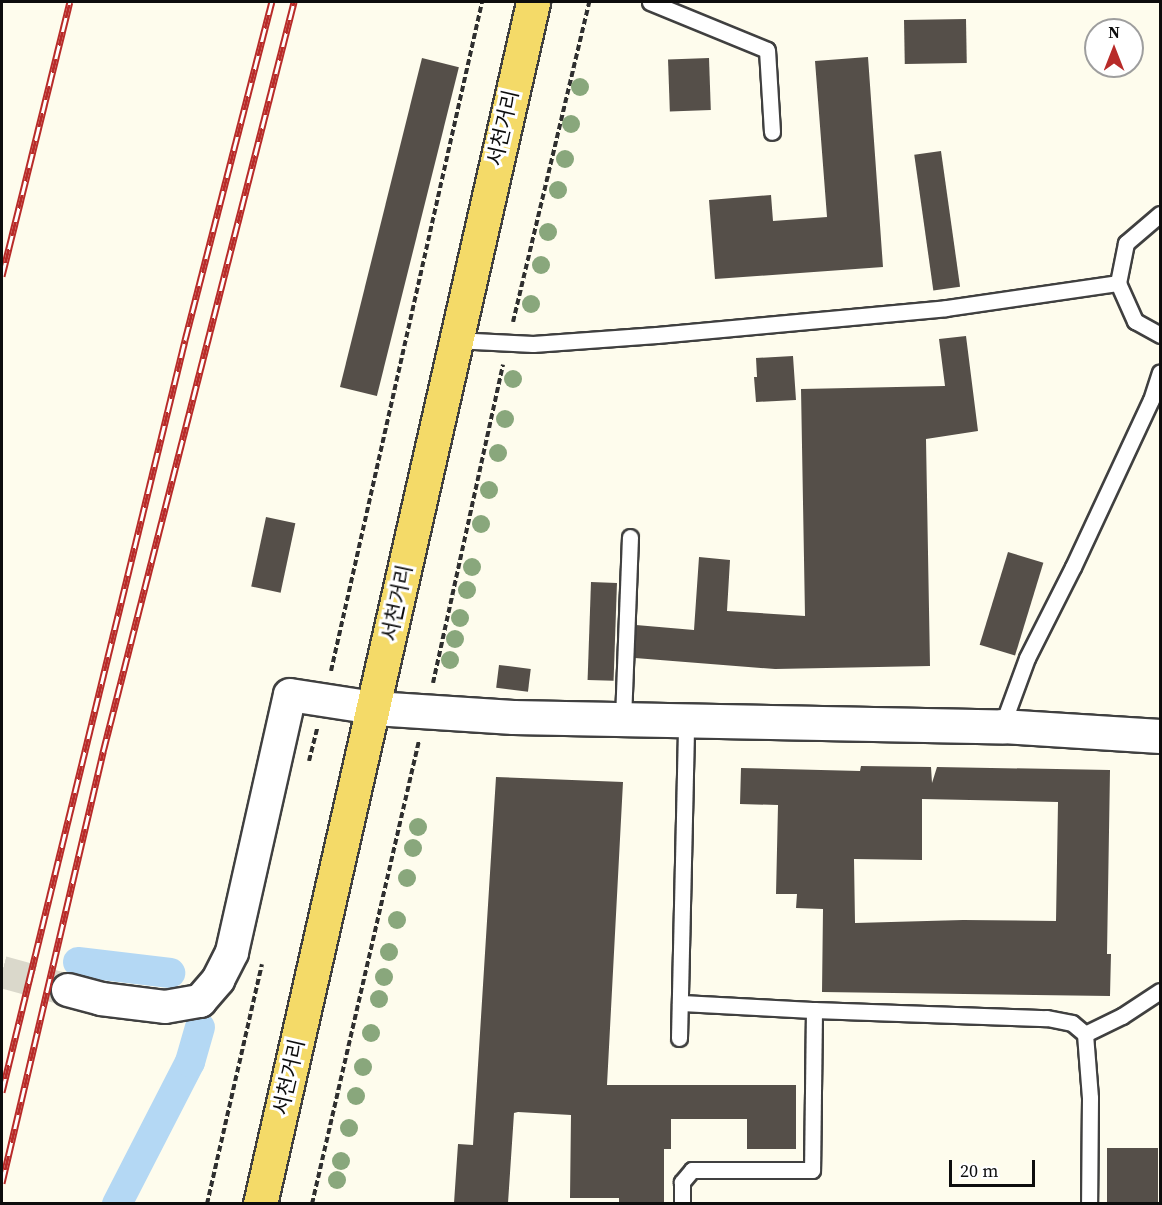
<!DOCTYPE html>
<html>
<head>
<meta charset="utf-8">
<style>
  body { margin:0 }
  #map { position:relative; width:1162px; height:1205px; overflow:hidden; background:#fefced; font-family:"Source Serif 4","Noto Sans KR",serif }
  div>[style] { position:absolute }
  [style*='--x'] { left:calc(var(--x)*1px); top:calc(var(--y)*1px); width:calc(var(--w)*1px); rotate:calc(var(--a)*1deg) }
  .canal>* { height:30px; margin:-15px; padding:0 15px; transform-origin:15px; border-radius:15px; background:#b4d8f4 }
  .building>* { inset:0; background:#554f49; transform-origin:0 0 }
  .minor-tunnel>* { height:32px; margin-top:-16px; transform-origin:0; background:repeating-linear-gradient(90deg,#dad8cb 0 32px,transparent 0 48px) }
  .path>* { height:4px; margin-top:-2px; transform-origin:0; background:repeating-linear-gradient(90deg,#2f2f2f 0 6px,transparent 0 9px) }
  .roads { filter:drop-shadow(2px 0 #404040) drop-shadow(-2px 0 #404040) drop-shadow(0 2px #404040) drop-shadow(0 -2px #404040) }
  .service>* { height:15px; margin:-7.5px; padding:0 7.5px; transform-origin:7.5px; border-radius:7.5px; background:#fff }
  .minor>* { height:32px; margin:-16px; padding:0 16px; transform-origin:16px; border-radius:16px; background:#fff }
  .tertiary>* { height:33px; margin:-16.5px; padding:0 16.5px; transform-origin:16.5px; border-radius:16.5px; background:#fff }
  .primary>* { height:33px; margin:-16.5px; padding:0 16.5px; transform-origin:16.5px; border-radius:16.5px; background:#f4da68 }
  .rail>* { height:7px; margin-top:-3.5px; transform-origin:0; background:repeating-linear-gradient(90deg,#fff 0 14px,#b82b29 0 28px); box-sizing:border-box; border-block:2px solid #b82b29 }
  .trees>* { width:18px; height:18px; margin:-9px; border-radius:50%; background:#89a77c }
  span { translate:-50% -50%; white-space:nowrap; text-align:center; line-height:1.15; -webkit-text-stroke:6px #fff; paint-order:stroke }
  .street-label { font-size:21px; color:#0d0d0d }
  .frame { position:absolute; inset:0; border:3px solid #0d0d0d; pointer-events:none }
  .north { position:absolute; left:1084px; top:18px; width:60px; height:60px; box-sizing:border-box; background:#fff; border:2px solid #9e9e9e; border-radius:50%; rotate:0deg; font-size:16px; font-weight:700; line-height:24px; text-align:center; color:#0d0d0d }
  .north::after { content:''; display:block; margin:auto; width:21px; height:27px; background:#b82b29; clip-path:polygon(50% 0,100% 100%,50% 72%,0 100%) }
  .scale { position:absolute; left:949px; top:1160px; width:86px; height:27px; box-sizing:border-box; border:3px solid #0d0d0d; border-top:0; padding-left:8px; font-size:18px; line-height:21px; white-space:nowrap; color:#0d0d0d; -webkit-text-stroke:4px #fff; paint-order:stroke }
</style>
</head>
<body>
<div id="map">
  <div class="canal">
    <i style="--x:78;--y:962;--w:93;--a:6.8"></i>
    <i style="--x:117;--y:1204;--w:160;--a:-62.8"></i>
    <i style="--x:190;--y:1062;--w:36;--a:-74"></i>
  </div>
  <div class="building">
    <i style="left:966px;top:19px;width:44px;height:62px;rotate:89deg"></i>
    <i style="clip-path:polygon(868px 57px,883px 267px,715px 279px,709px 200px,771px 195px,773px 221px,827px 217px,815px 61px)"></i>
    <i style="left:422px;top:58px;width:38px;height:339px;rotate:14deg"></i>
    <i style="left:709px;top:58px;width:52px;height:41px;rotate:88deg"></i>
    <i style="left:941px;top:151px;width:137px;height:27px;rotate:82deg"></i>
    <i style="clip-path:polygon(966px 336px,978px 431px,926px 439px,930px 666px,775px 669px,635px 658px,636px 625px,694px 630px,699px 557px,730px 560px,727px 611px,805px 616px,801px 389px,945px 386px,939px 339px)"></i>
    <i style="clip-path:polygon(793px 356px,796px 400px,756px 402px,754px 377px,757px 377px,756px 358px)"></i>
    <i style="left:266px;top:517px;width:30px;height:71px;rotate:12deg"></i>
    <i style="left:1008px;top:552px;width:37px;height:97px;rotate:17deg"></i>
    <i style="left:591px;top:582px;width:26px;height:98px;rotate:2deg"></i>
    <i style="left:499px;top:665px;width:32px;height:23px;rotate:7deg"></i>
    <i style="clip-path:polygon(evenodd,861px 766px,931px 767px,932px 783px,937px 767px,1110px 770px,1107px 954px,1111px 954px,1110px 996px,822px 992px,823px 909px,796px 908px,797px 894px,776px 894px,778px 805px,740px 804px,741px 768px,860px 771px,861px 766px,922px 799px,1058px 802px,1056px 921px,963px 920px,855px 923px,854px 859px,922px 860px,922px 799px)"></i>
    <i style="clip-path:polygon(496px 777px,623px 782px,607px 1085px,796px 1085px,796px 1149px,747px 1149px,747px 1119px,671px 1119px,671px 1149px,664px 1149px,664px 1203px,619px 1203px,619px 1198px,570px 1198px,571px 1115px,518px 1112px,514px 1113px,508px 1203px,454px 1203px,458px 1144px,473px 1145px)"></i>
    <i style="left:1107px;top:1148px;width:51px;height:55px"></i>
  </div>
  <div class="minor-tunnel">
    <i style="--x:2;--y:972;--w:68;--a:15.3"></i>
  </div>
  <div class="path">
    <i style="--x:513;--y:322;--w:329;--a:-76.6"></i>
    <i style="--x:331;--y:671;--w:686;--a:-77.28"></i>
    <i style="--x:433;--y:683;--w:326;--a:-77.6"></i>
    <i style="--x:309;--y:761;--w:34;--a:-76"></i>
    <i style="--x:207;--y:1204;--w:246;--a:-77.1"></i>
    <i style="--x:312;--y:1204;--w:476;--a:-77"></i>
  </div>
  <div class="roads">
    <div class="service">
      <i style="--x:650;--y:2;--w:126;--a:22.3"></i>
      <i style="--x:767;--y:50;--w:82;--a:86.5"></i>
      <i style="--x:1160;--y:214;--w:45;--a:139.5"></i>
      <i style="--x:1126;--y:243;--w:41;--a:101.3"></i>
      <i style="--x:1118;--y:283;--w:42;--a:65.9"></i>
      <i style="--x:1135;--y:321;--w:29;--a:29"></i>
      <i style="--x:454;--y:340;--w:79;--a:2.9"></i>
      <i style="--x:533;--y:344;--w:124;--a:-4.2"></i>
      <i style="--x:657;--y:335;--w:290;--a:-5.3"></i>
      <i style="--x:946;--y:308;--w:174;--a:-8.3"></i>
      <i style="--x:623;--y:719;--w:182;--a:-87.8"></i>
      <i style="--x:1002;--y:726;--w:72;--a:-69.8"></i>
      <i style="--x:1027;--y:658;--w:102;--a:-63.2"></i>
      <i style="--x:1073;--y:567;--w:184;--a:-65"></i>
      <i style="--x:1151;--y:400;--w:29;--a:-72"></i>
      <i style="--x:680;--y:1003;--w:134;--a:3"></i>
      <i style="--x:814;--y:1010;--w:160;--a:90.7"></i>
      <i style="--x:812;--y:1170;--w:120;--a:180"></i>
      <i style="--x:692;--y:1170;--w:16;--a:130"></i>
      <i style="--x:682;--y:1182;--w:22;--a:90"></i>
      <i style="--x:814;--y:1010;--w:233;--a:2"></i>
      <i style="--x:1047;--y:1018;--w:25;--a:11"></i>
      <i style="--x:1072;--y:1023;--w:17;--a:40"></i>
      <i style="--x:1085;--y:1034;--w:64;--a:85.5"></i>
      <i style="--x:1090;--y:1098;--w:106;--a:90.5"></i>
      <i style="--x:1085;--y:1034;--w:41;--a:-25.9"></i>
      <i style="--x:1122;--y:1016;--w:45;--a:-33.3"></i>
      <i style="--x:679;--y:1038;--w:317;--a:-88.7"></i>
    </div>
    <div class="minor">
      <i style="--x:68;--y:990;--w:34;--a:15"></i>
      <i style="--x:101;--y:999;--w:64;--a:7.1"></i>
      <i style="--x:165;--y:1007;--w:36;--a:-10"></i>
      <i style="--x:200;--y:1001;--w:28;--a:-49"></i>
      <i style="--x:218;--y:980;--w:31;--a:-63"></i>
      <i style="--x:232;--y:952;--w:263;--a:-77.3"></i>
      <i style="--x:290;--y:695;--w:85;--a:8.8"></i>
    </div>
    <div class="tertiary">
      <i style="--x:374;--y:708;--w:139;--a:3.7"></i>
      <i style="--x:513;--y:717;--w:489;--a:1.1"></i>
      <i style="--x:1002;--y:726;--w:158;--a:3.6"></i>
    </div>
    <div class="primary">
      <i style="--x:260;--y:1204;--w:1233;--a:-77.2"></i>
    </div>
  </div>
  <div class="rail">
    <i style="--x:2;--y:276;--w:282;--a:-76.1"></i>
    <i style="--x:2;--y:1092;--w:774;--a:-76.32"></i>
    <i style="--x:185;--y:340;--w:349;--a:-75.6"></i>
    <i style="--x:2;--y:1183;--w:443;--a:-76.8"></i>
    <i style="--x:103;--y:752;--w:774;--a:-75.71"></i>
  </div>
  <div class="trees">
    <i style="left:580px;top:87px"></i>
    <i style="left:571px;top:124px"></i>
    <i style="left:565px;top:159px"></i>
    <i style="left:558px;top:190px"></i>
    <i style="left:548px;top:232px"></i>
    <i style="left:541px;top:265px"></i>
    <i style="left:531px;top:304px"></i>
    <i style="left:513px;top:379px"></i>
    <i style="left:505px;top:419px"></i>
    <i style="left:498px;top:453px"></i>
    <i style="left:489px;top:490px"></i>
    <i style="left:481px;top:524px"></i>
    <i style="left:472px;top:567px"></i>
    <i style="left:467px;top:590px"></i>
    <i style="left:460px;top:618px"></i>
    <i style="left:455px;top:639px"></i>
    <i style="left:450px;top:660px"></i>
    <i style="left:418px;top:827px"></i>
    <i style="left:413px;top:848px"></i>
    <i style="left:407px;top:878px"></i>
    <i style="left:397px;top:920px"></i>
    <i style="left:389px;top:952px"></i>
    <i style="left:384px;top:977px"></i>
    <i style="left:379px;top:999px"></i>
    <i style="left:371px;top:1033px"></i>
    <i style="left:363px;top:1067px"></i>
    <i style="left:356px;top:1096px"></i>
    <i style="left:349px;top:1128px"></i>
    <i style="left:341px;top:1161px"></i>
    <i style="left:337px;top:1180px"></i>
  </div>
  <div class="street-label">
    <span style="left:503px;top:128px;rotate:-77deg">서천거리</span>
    <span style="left:397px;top:603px;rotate:-78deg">서천거리</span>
    <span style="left:289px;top:1077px;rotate:-77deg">서천거리</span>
  </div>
  <div class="frame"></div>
  <div class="north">N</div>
  <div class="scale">20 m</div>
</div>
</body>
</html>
